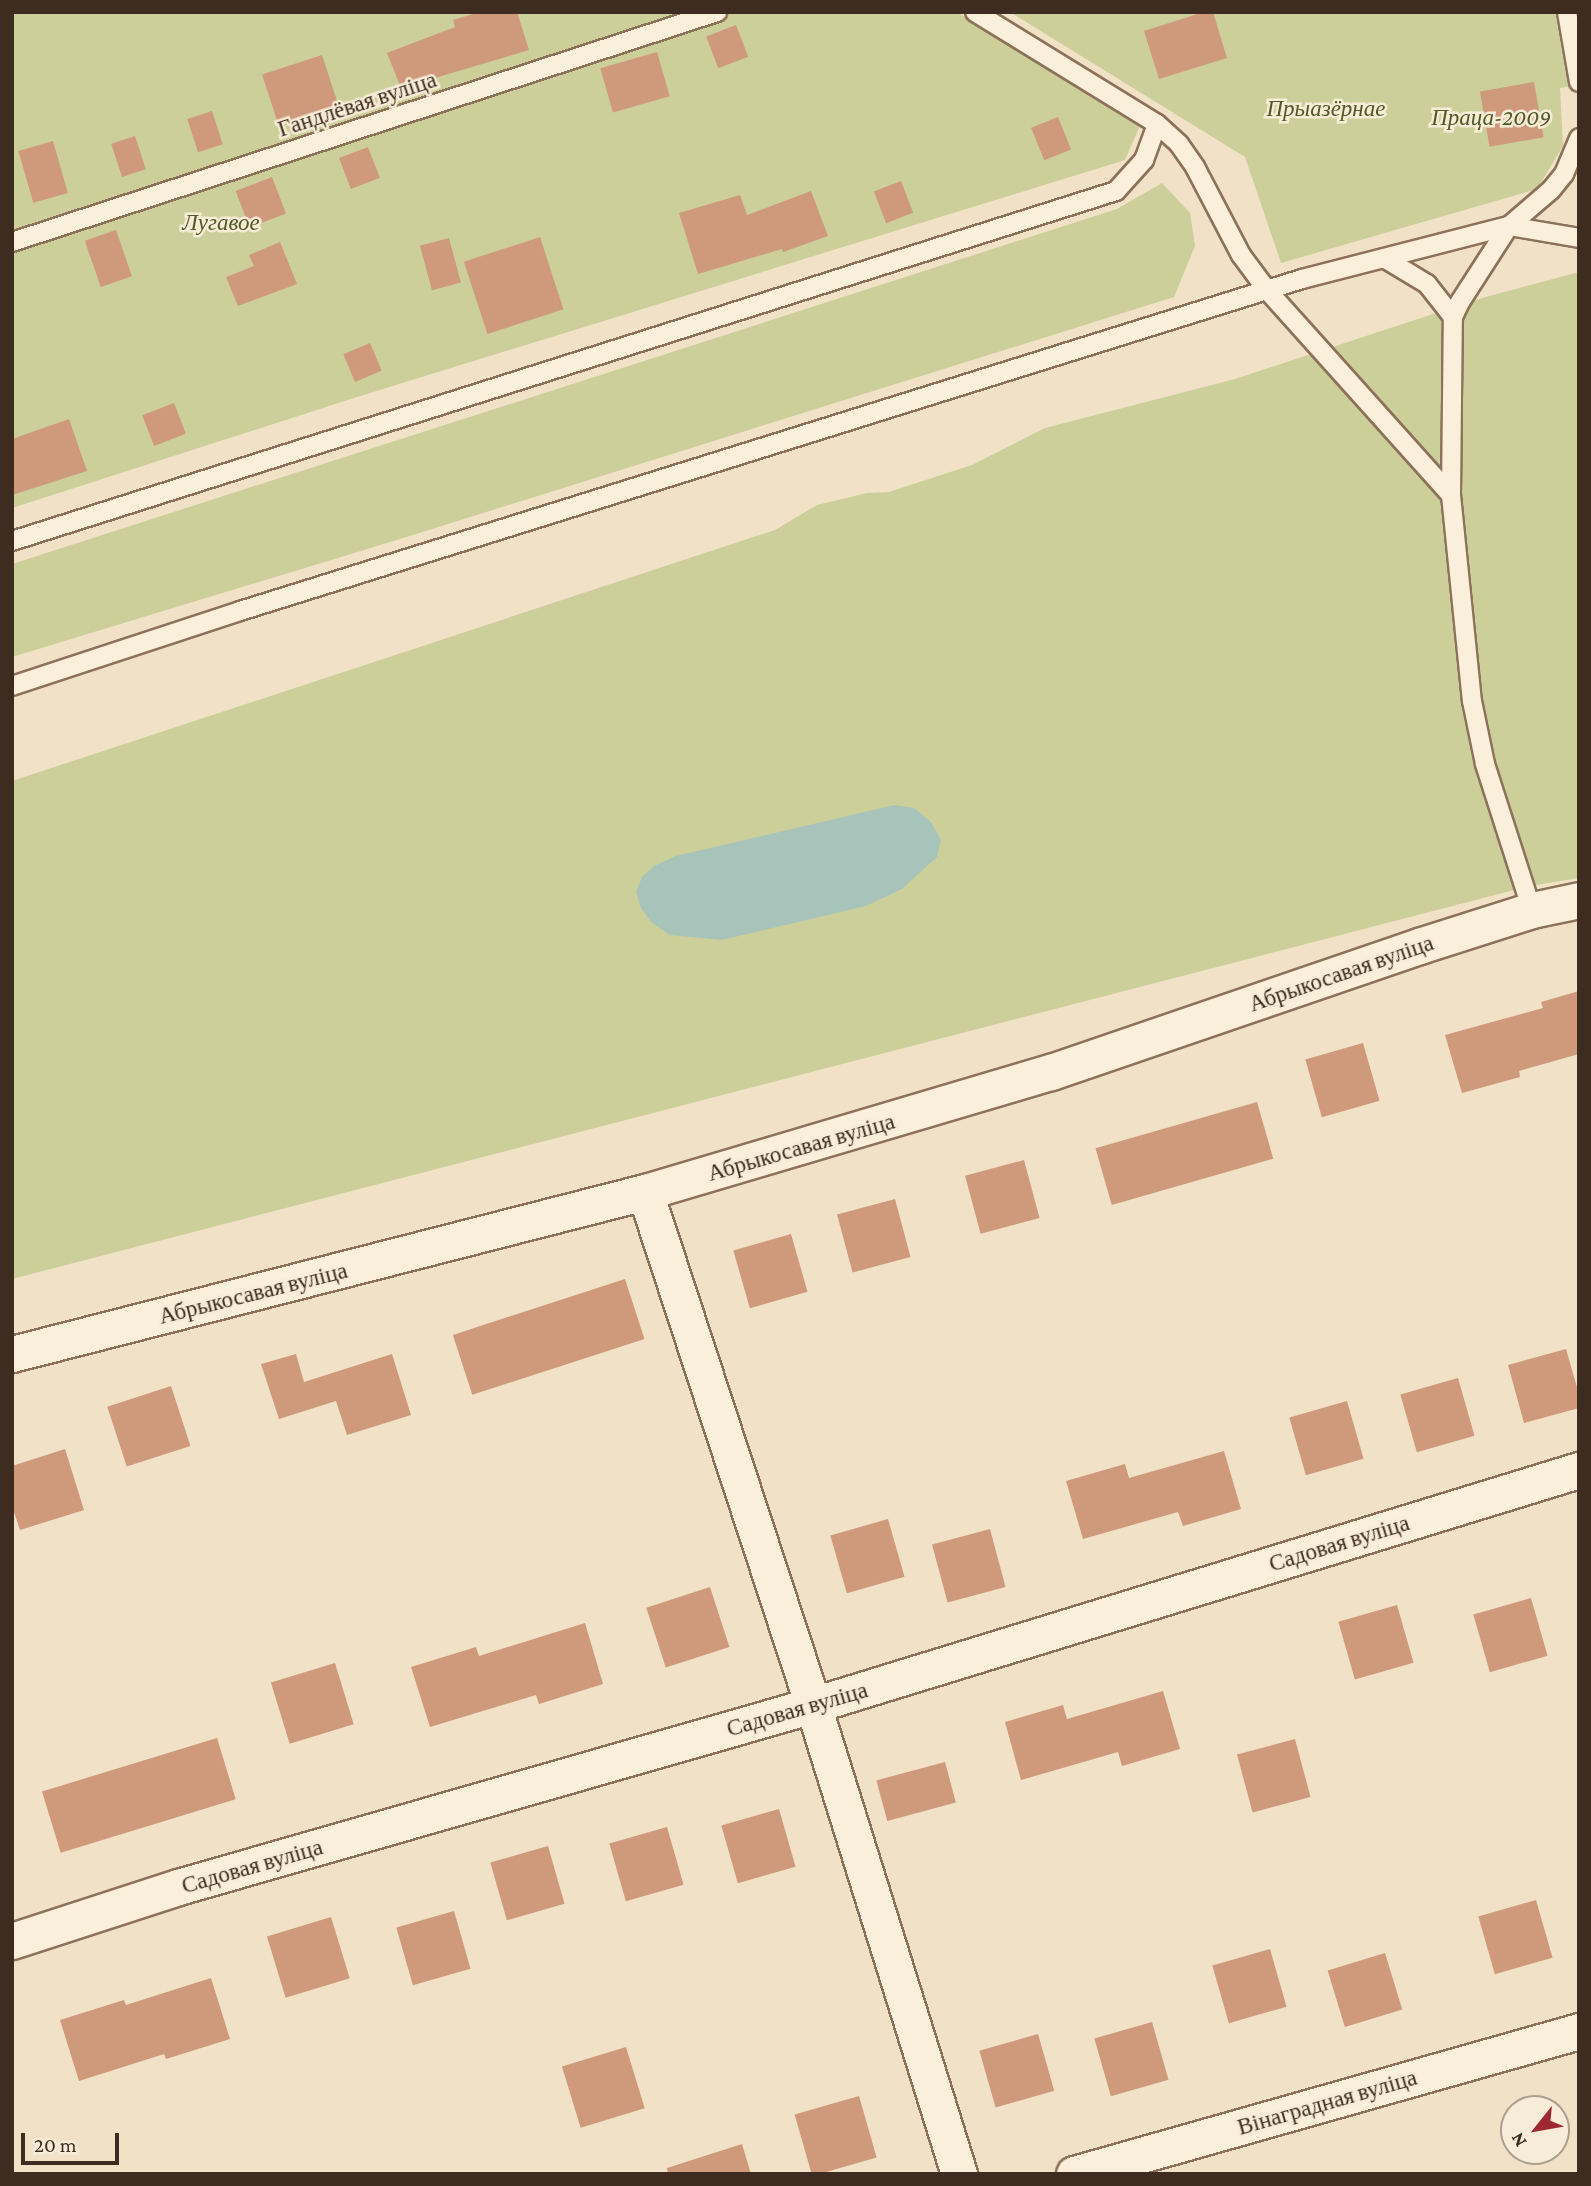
<!DOCTYPE html>
<html>
<head>
<meta charset="utf-8">
<style>
  body { margin:0 }
  #map { position:relative; width:1591px; height:2186px; overflow:hidden; background:#f0e1c7; font-family:"Crimson Pro",serif }
  div>[style] { position:absolute }
  [style*='--x'] { left:calc(var(--x)*1px); top:calc(var(--y)*1px); width:calc(var(--w)*1px); rotate:calc(var(--a)*1deg) }
  .green>* { inset:0; background:#cccf9a }
  .water>* { inset:0; background:#a8c4ba }
  .building>* { inset:0; background:#cf997c; transform-origin:0 0 }
  .roads { filter:drop-shadow(2px 0 #8d725b) drop-shadow(-2px 0 #8d725b) drop-shadow(0 2px #8d725b) drop-shadow(0 -2px #8d725b) }
  .service>* { height:18px; margin:-9px; padding:0 9px; transform-origin:9px; border-radius:9px; background:#faefdb }
  .minor>* { height:35px; margin:-17.5px; padding:0 17.5px; transform-origin:17.5px; border-radius:17.5px; background:#faefdb }
  span { translate:-50% -50%; white-space:nowrap; text-align:center; line-height:1.15; -webkit-text-stroke:5px #f7ecd7; paint-order:stroke }
  .street-label { font-size:23px; color:#3d2c1f }
  .park-label { font-size:23px; color:#505a25; font-style:italic }
  .frame { position:absolute; inset:0; border:14px solid #3d2c1f; pointer-events:none }
  .north { position:absolute; left:1500px; top:2095px; width:70px; height:70px; box-sizing:border-box; background:#f7ecd7; border:2px solid #ad9f8d; border-radius:50%; rotate:239deg; font-size:19px; font-weight:700; line-height:28px; text-align:center; color:#3d2c1f }
  .north::after { content:''; display:block; margin:auto; width:24px; height:32px; background:#9e2931; clip-path:polygon(50% 0,100% 100%,50% 72%,0 100%) }
  .scale { position:absolute; left:21px; top:2133px; width:98px; height:32px; box-sizing:border-box; border:4px solid #3d2c1f; border-top:0; padding-left:9px; font-size:21px; line-height:24px; white-space:nowrap; color:#3d2c1f; -webkit-text-stroke:5px #f7ecd7; paint-order:stroke }
</style>
</head>
<body>
<div id="map">
  <div class="green">
    <i style="clip-path:polygon(12px 12px,957px 12px,1142px 121px,1125px 160px,357px 397px,12px 508px)"></i>
    <i style="clip-path:polygon(1010px 12px,1579px 12px,1579px 85px,1560px 88px,1563px 146px,1537px 189px,1281px 263px,1245px 157px)"></i>
    <i style="clip-path:polygon(1162px 183px,1190px 213px,1195px 246px,1174px 297px,400px 539px,12px 657px,12px 564px,1117px 209px)"></i>
    <i style="clip-path:polygon(1579px 272px,1579px 878px,1530px 886px,12px 1279px,12px 781px,775px 530px,817px 505px,867px 493px,889px 492px,972px 465px,1045px 428px,1235px 379px,1482px 298px)"></i>
  </div>
  <div class="water">
    <i style="clip-path:polygon(894px 805px,914px 808px,931px 822px,941px 840px,937px 857px,902px 889px,866px 906px,722px 940px,670px 935px,651px 922px,641px 908px,636px 892px,642px 877px,654px 866px,676px 856px)"></i>
  </div>
  <div class="building">
    <i style="clip-path:polygon(480px 12px,517px 12px,529px 50px,401px 88px,387px 53px,455px 27px,453px 20px)"></i>
    <i style="clip-path:polygon(1204px 12px,1213px 12px,1227px 58px,1159px 79px,1144px 31px)"></i>
    <i style="left:736px;top:25px;width:34px;height:32px;rotate:69deg"></i>
    <i style="left:657px;top:52px;width:46px;height:59px;rotate:74deg"></i>
    <i style="left:322px;top:55px;width:55px;height:63px;rotate:72deg"></i>
    <i style="left:1534px;top:82px;width:56px;height:55px;rotate:80deg"></i>
    <i style="left:212px;top:111px;width:35px;height:26px;rotate:72deg"></i>
    <i style="left:1058px;top:117px;width:35px;height:29px;rotate:68deg"></i>
    <i style="left:135px;top:136px;width:35px;height:25px;rotate:72deg"></i>
    <i style="left:53px;top:141px;width:54px;height:36px;rotate:74deg"></i>
    <i style="left:368px;top:147px;width:33px;height:31px;rotate:69deg"></i>
    <i style="left:272px;top:177px;width:39px;height:39px;rotate:69deg"></i>
    <i style="left:901px;top:181px;width:34px;height:29px;rotate:69deg"></i>
    <i style="clip-path:polygon(811px 191px,828px 236px,783px 252px,782px 249px,698px 274px,679px 213px,740px 195px,747px 215px)"></i>
    <i style="left:116px;top:230px;width:49px;height:33px;rotate:71deg"></i>
    <i style="left:540px;top:237px;width:76px;height:80px;rotate:72deg"></i>
    <i style="left:449px;top:238px;width:46px;height:30px;rotate:75deg"></i>
    <i style="clip-path:polygon(280px 242px,297px 284px,238px 306px,226px 277px,254px 266px,249px 255px)"></i>
    <i style="left:370px;top:343px;width:30px;height:29px;rotate:67deg"></i>
    <i style="left:174px;top:403px;width:33px;height:34px;rotate:69deg"></i>
    <i style="clip-path:polygon(69px 419px,87px 471px,12px 495px,12px 439px)"></i>
    <i style="clip-path:polygon(1579px 991px,1579px 1054px,1519px 1071px,1520px 1077px,1462px 1093px,1445px 1035px,1543px 1008px,1541px 1002px)"></i>
    <i style="left:1363px;top:1043px;width:60px;height:60px;rotate:74deg"></i>
    <i style="left:1257px;top:1102px;width:59px;height:168px;rotate:74deg"></i>
    <i style="left:1024px;top:1160px;width:60px;height:61px;rotate:75deg"></i>
    <i style="left:895px;top:1199px;width:60px;height:60px;rotate:75deg"></i>
    <i style="left:791px;top:1234px;width:60px;height:60px;rotate:74deg"></i>
    <i style="left:625px;top:1279px;width:63px;height:181px;rotate:72deg"></i>
    <i style="clip-path:polygon(1566px 1349px,1579px 1394px,1579px 1408px,1524px 1423px,1508px 1365px)"></i>
    <i style="clip-path:polygon(296px 1354px,304px 1382px,392px 1354px,411px 1415px,347px 1435px,336px 1401px,279px 1419px,261px 1364px)"></i>
    <i style="left:1458px;top:1378px;width:60px;height:60px;rotate:74deg"></i>
    <i style="left:171px;top:1386px;width:63px;height:67px;rotate:72deg"></i>
    <i style="left:1347px;top:1401px;width:60px;height:60px;rotate:74deg"></i>
    <i style="clip-path:polygon(65px 1449px,84px 1510px,20px 1530px,12px 1506px,12px 1466px)"></i>
    <i style="clip-path:polygon(1224px 1451px,1241px 1509px,1183px 1526px,1178px 1512px,1083px 1539px,1066px 1481px,1125px 1464px,1129px 1478px)"></i>
    <i style="left:888px;top:1519px;width:60px;height:60px;rotate:74deg"></i>
    <i style="left:990px;top:1529px;width:60px;height:60px;rotate:75deg"></i>
    <i style="left:710px;top:1587px;width:63px;height:67px;rotate:72deg"></i>
    <i style="left:1531px;top:1598px;width:60px;height:60px;rotate:74deg"></i>
    <i style="left:1397px;top:1605px;width:60px;height:61px;rotate:74deg"></i>
    <i style="clip-path:polygon(585px 1623px,603px 1684px,539px 1704px,536px 1695px,430px 1727px,411px 1667px,476px 1647px,479px 1656px)"></i>
    <i style="left:335px;top:1663px;width:64px;height:67px;rotate:73deg"></i>
    <i style="clip-path:polygon(1163px 1691px,1180px 1749px,1122px 1766px,1118px 1752px,1021px 1780px,1005px 1722px,1063px 1705px,1067px 1719px)"></i>
    <i style="left:217px;top:1738px;width:64px;height:183px;rotate:73deg"></i>
    <i style="left:1295px;top:1739px;width:60px;height:60px;rotate:75deg"></i>
    <i style="left:945px;top:1762px;width:42px;height:71px;rotate:75deg"></i>
    <i style="left:779px;top:1809px;width:60px;height:60px;rotate:74deg"></i>
    <i style="left:667px;top:1827px;width:60px;height:60px;rotate:74deg"></i>
    <i style="left:548px;top:1846px;width:60px;height:60px;rotate:74deg"></i>
    <i style="left:1536px;top:1900px;width:60px;height:60px;rotate:74deg"></i>
    <i style="left:454px;top:1911px;width:60px;height:60px;rotate:74deg"></i>
    <i style="left:331px;top:1917px;width:64px;height:67px;rotate:73deg"></i>
    <i style="left:1270px;top:1949px;width:60px;height:60px;rotate:74deg"></i>
    <i style="left:1385px;top:1953px;width:59px;height:60px;rotate:73deg"></i>
    <i style="clip-path:polygon(211px 1978px,230px 2039px,166px 2059px,164px 2054px,79px 2081px,60px 2020px,124px 2000px,126px 2005px)"></i>
    <i style="left:1152px;top:2022px;width:60px;height:60px;rotate:74deg"></i>
    <i style="left:1038px;top:2034px;width:59px;height:61px;rotate:74deg"></i>
    <i style="left:626px;top:2047px;width:64px;height:67px;rotate:73deg"></i>
    <i style="left:859px;top:2096px;width:64px;height:67px;rotate:74deg"></i>
    <i style="clip-path:polygon(742px 2144px,751px 2174px,668px 2174px,667px 2168px)"></i>
  </div>
  <div class="roads">
    <div class="service">
      <i style="--x:975;--y:12;--w:214;--a:31.6"></i>
      <i style="--x:1157;--y:124;--w:30;--a:42"></i>
      <i style="--x:1179;--y:144;--w:28;--a:55"></i>
      <i style="--x:1195;--y:167;--w:99;--a:62.4"></i>
      <i style="--x:1241;--y:255;--w:44;--a:53.4"></i>
      <i style="--x:1267;--y:290;--w:275;--a:48.1"></i>
      <i style="--x:1451;--y:495;--w:207;--a:84.2"></i>
      <i style="--x:1472;--y:701;--w:64;--a:78.3"></i>
      <i style="--x:1485;--y:764;--w:153;--a:72.2"></i>
      <i style="--x:1567;--y:12;--w:71;--a:80.3"></i>
      <i style="--x:12;--y:242;--w:742;--a:-18.07"></i>
      <i style="--x:1384;--y:258;--w:50;--a:31.2"></i>
      <i style="--x:1427;--y:284;--w:42;--a:51.8"></i>
      <i style="--x:1451;--y:495;--w:178;--a:-89.4"></i>
      <i style="--x:1453;--y:317;--w:17;--a:-65"></i>
      <i style="--x:1460;--y:302;--w:90;--a:-57.2"></i>
      <i style="--x:1509;--y:226;--w:71;--a:9.7"></i>
      <i style="--x:12;--y:541;--w:1158;--a:-17.59"></i>
      <i style="--x:1116;--y:191;--w:42;--a:-47.9"></i>
      <i style="--x:1144;--y:160;--w:38;--a:-70"></i>
      <i style="--x:12;--y:686;--w:240;--a:-18.2"></i>
      <i style="--x:240;--y:611;--w:1113;--a:-17.36"></i>
      <i style="--x:1302;--y:279;--w:214;--a:-14.4"></i>
      <i style="--x:1509;--y:226;--w:55;--a:-40.6"></i>
      <i style="--x:1551;--y:190;--w:21;--a:-51"></i>
      <i style="--x:1564;--y:174;--w:39;--a:-67"></i>
    </div>
    <div class="minor">
      <i style="--x:645;--y:1192;--w:540;--a:71.87"></i>
      <i style="--x:813;--y:1705;--w:491;--a:72.7"></i>
      <i style="--x:12;--y:1354;--w:653;--a:-14.36"></i>
      <i style="--x:645;--y:1192;--w:423;--a:-16.5"></i>
      <i style="--x:1051;--y:1072;--w:389;--a:-18.9"></i>
      <i style="--x:1419;--y:946;--w:119;--a:-17.7"></i>
      <i style="--x:1532;--y:910;--w:48;--a:-12"></i>
      <i style="--x:12;--y:1941;--w:175;--a:-18"></i>
      <i style="--x:178;--y:1887;--w:661;--a:-15.99"></i>
      <i style="--x:813;--y:1705;--w:801;--a:-17.06"></i>
      <i style="--x:1074;--y:2174;--w:525;--a:-15.81"></i>
    </div>
  </div>
  <div class="street-label">
    <span style="left:357px;top:104px;rotate:-18deg">Гандлёвая вуліца</span>
    <span style="left:1341px;top:973px;rotate:-19deg">Абрыкосавая вуліца</span>
    <span style="left:801px;top:1147px;rotate:-16deg">Абрыкосавая вуліца</span>
    <span style="left:253px;top:1293px;rotate:-14deg">Абрыкосавая вуліца</span>
    <span style="left:1339px;top:1543px;rotate:-17deg">Садовая вуліца</span>
    <span style="left:797px;top:1709px;rotate:-16deg">Садовая вуліца</span>
    <span style="left:252px;top:1866px;rotate:-16deg">Садовая вуліца</span>
    <span style="left:1327px;top:2102px;rotate:-16deg">Вінаградная вуліца</span>
  </div>
  <div class="park-label">
    <span style="left:1326px;top:108px">Прыазёрнае</span>
    <span style="left:1491px;top:117px">Праца-2009</span>
    <span style="left:221px;top:222px">Лугавое</span>
  </div>
  <div class="frame"></div>
  <div class="north">N</div>
  <div class="scale">20 m</div>
</div>
</body>
</html>
